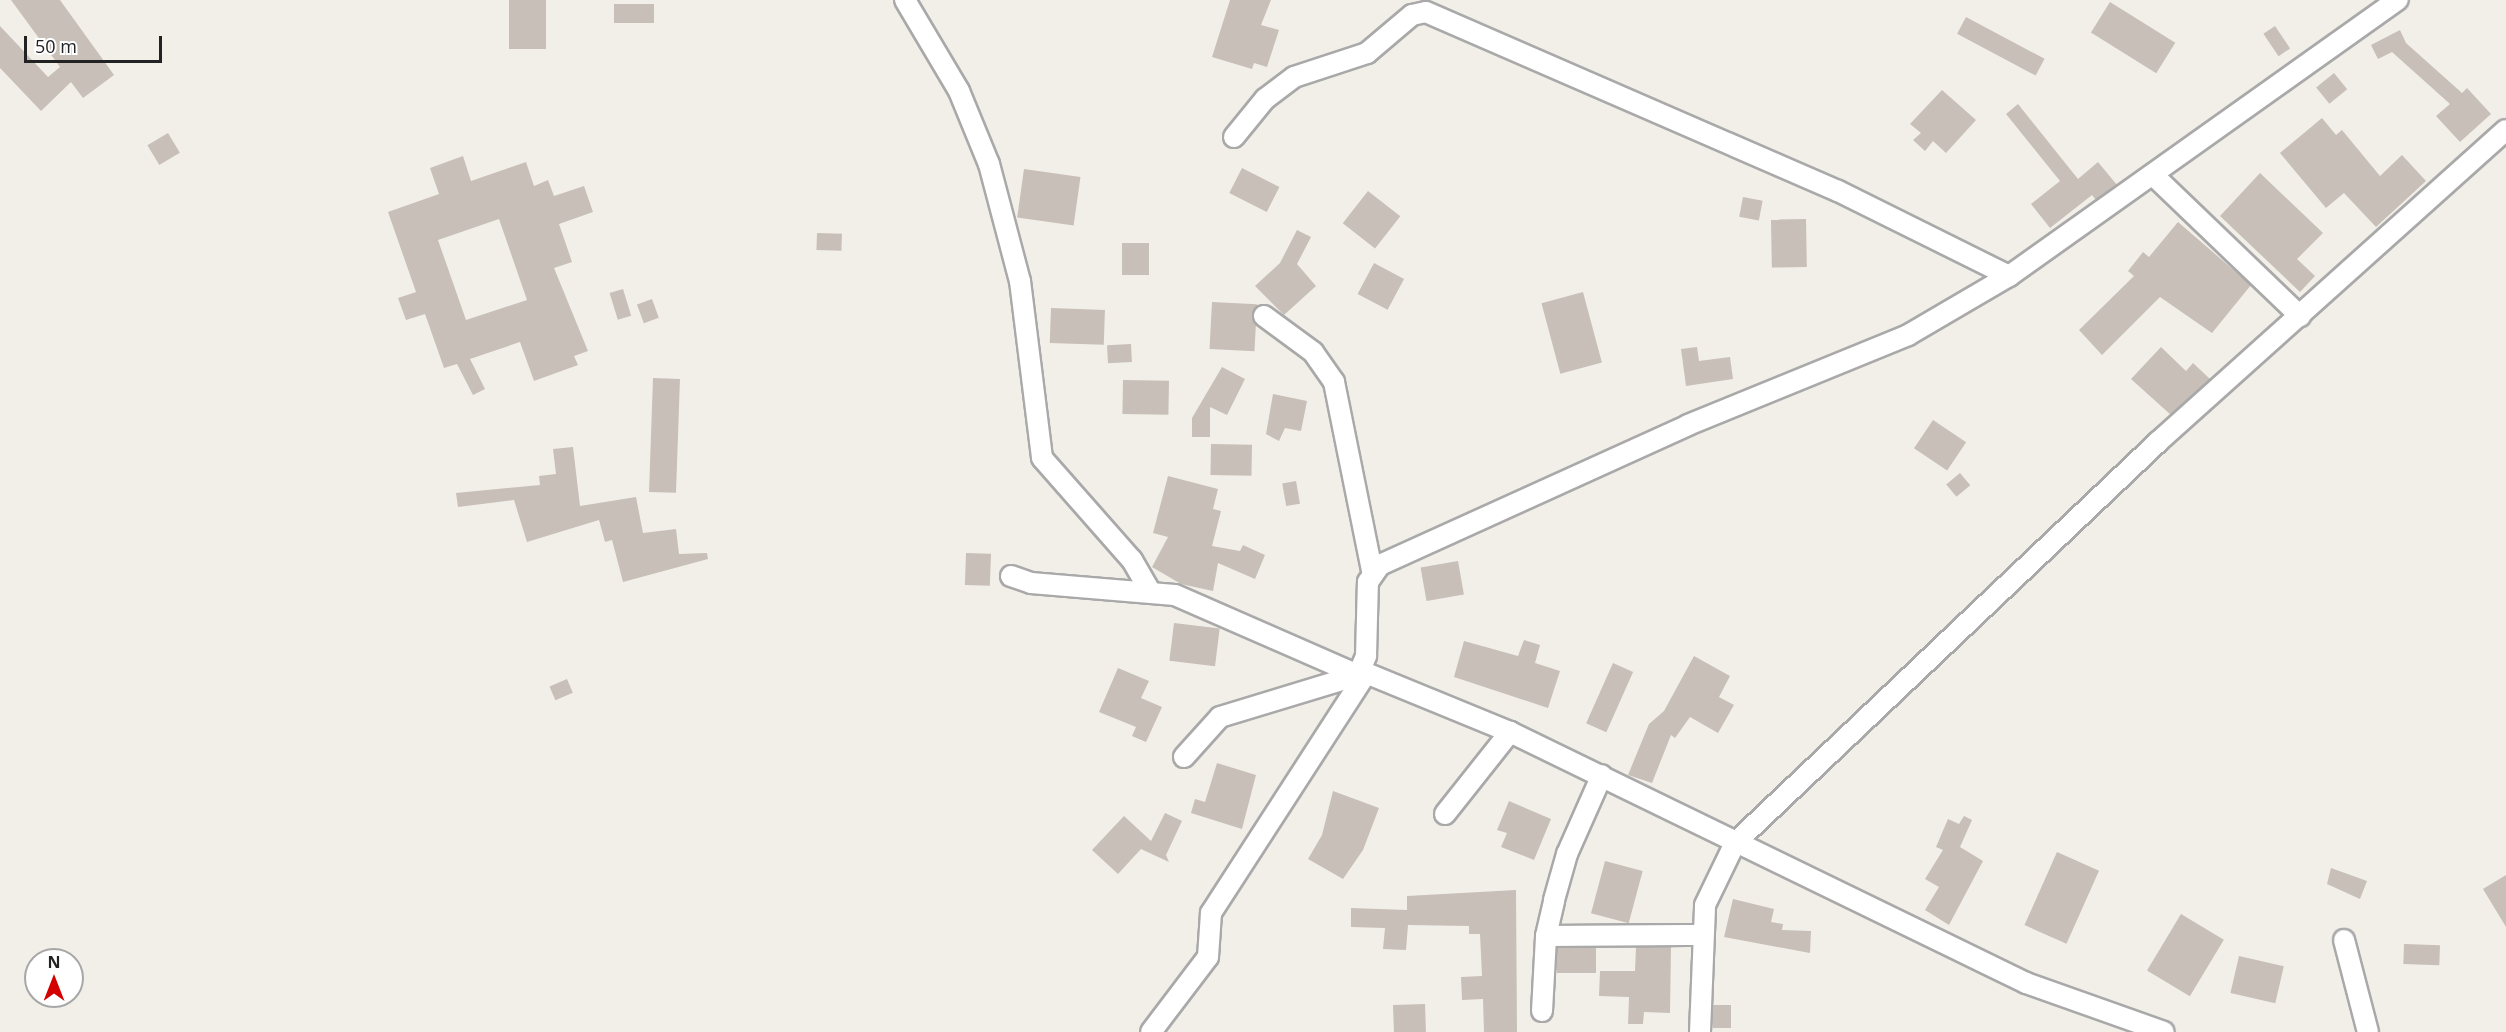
<!DOCTYPE html>
<html>
<head>
<meta charset="utf-8">
<style>
  body { margin:0 }
  #map { position:relative; width:2506px; height:1032px; overflow:hidden; background:#f2efe9; font-family:"Open Sans",sans-serif }
  div>[style] { position:absolute }
  [style*='--x'] { left:calc(var(--x)*1px); top:calc(var(--y)*1px); width:calc(var(--w)*1px); rotate:calc(var(--a)*1deg) }
  .building>* { inset:0; background:#c7bfb8; transform-origin:0 0 }
  .roads { filter:drop-shadow(2px 0 #a9a9a9) drop-shadow(-2px 0 #a9a9a9) drop-shadow(0 2px #a9a9a9) drop-shadow(0 -2px #a9a9a9) }
  .minor>* { height:20px; margin:-10px; padding:0 10px; transform-origin:10px; border-radius:10px; background:#fff }
  span { translate:-50% -50%; white-space:nowrap; text-align:center; line-height:1.15; -webkit-text-stroke:5px #fff; paint-order:stroke }
  .north { position:absolute; left:24px; top:948px; width:60px; height:60px; box-sizing:border-box; background:#fff; border:2px solid #a7a7a7; border-radius:50%; rotate:0deg; font-size:16px; font-weight:700; line-height:24px; text-align:center; color:#222 }
  .north::after { content:''; display:block; margin:auto; width:21px; height:27px; background:#d40000; clip-path:polygon(50% 0,100% 100%,50% 72%,0 100%) }
  .scale { position:absolute; left:24px; top:36px; width:138px; height:27px; box-sizing:border-box; border:3px solid #222; border-top:0; padding-left:8px; font-size:18px; line-height:21px; white-space:nowrap; color:#222; -webkit-text-stroke:4px #fff; paint-order:stroke }
</style>
</head>
<body>
<div id="map">
  <div class="building">
    <i style="clip-path:polygon(11px 0,60px 0,114px 75px,83px 98px,71px 82px,41px 111px,0 68px,0 26px,48px 77px,60px 67px)"></i>
    <i style="left:509px;top:0;width:37px;height:49px"></i>
    <i style="clip-path:polygon(1230px 0,1271px 0,1261px 25px,1279px 30px,1267px 67px,1254px 63px,1252px 69px,1212px 57px)"></i>
    <i style="left:2110px;top:2px;width:77px;height:36px;rotate:32deg"></i>
    <i style="left:654px;top:4px;width:19px;height:40px;rotate:90deg"></i>
    <i style="left:1966px;top:17px;width:89px;height:19px;rotate:28deg"></i>
    <i style="left:2275px;top:26px;width:27px;height:14px;rotate:56deg"></i>
    <i style="clip-path:polygon(2400px 30px,2406px 43px,2462px 93px,2467px 88px,2491px 114px,2460px 142px,2436px 116px,2450px 104px,2392px 52px,2378px 59px,2371px 45px)"></i>
    <i style="left:2334px;top:73px;width:21px;height:23px;rotate:51deg"></i>
    <i style="clip-path:polygon(1942px 90px,1976px 120px,1946px 153px,1933px 141px,1925px 151px,1913px 140px,1921px 133px,1910px 124px)"></i>
    <i style="clip-path:polygon(2018px 104px,2078px 179px,2098px 162px,2117px 185px,2096px 200px,2092px 195px,2050px 228px,2031px 204px,2060px 181px,2006px 114px)"></i>
    <i style="clip-path:polygon(2322px 118px,2336px 135px,2342px 130px,2380px 176px,2402px 155px,2426px 181px,2376px 227px,2344px 193px,2326px 208px,2280px 153px)"></i>
    <i style="left:168px;top:133px;width:23px;height:24px;rotate:59deg"></i>
    <i style="clip-path:polygon(evenodd,463px 156px,471px 181px,526px 162px,534px 186px,548px 180px,554px 196px,584px 186px,593px 212px,559px 224px,572px 262px,554px 268px,588px 351px,574px 356px,578px 365px,534px 381px,520px 342px,470px 359px,485px 389px,473px 395px,457px 364px,444px 368px,425px 314px,406px 320px,398px 298px,416px 292px,388px 212px,439px 194px,430px 168px,463px 156px,499px 219px,527px 300px,466px 320px,438px 240px,499px 219px)"></i>
    <i style="left:1242px;top:168px;width:42px;height:28px;rotate:27deg"></i>
    <i style="left:1024px;top:169px;width:57px;height:49px;rotate:8deg"></i>
    <i style="clip-path:polygon(2260px 173px,2323px 233px,2297px 259px,2315px 276px,2300px 292px,2220px 216px)"></i>
    <i style="left:1368px;top:191px;width:41px;height:41px;rotate:38deg"></i>
    <i style="left:1743px;top:197px;width:20px;height:20px;rotate:11deg"></i>
    <i style="left:1806px;top:219px;width:48px;height:35px;rotate:89deg"></i>
    <i style="clip-path:polygon(2178px 222px,2251px 285px,2212px 333px,2160px 297px,2102px 355px,2079px 330px,2134px 276px,2128px 271px,2143px 252px,2149px 257px)"></i>
    <i style="clip-path:polygon(1297px 230px,1311px 237px,1297px 264px,1316px 286px,1284px 315px,1255px 286px,1280px 263px)"></i>
    <i style="left:817px;top:233px;width:25px;height:17px;rotate:2deg"></i>
    <i style="left:1122px;top:243px;width:27px;height:32px"></i>
    <i style="left:1374px;top:263px;width:34px;height:35px;rotate:28deg"></i>
    <i style="left:623px;top:289px;width:28px;height:14px;rotate:73deg"></i>
    <i style="left:1583px;top:292px;width:73px;height:43px;rotate:75deg"></i>
    <i style="left:652px;top:299px;width:20px;height:16px;rotate:70deg"></i>
    <i style="left:1212px;top:302px;width:45px;height:47px;rotate:3deg"></i>
    <i style="left:1051px;top:308px;width:54px;height:35px;rotate:2deg"></i>
    <i style="left:1131px;top:344px;width:18px;height:24px;rotate:87deg"></i>
    <i style="clip-path:polygon(1697px 347px,1699px 361px,1730px 357px,1733px 379px,1686px 386px,1681px 349px)"></i>
    <i style="clip-path:polygon(2161px 347px,2186px 371px,2193px 363px,2210px 379px,2171px 415px,2131px 379px)"></i>
    <i style="clip-path:polygon(1222px 367px,1245px 379px,1227px 415px,1210px 407px,1210px 437px,1192px 437px,1192px 418px)"></i>
    <i style="left:653px;top:378px;width:27px;height:114px;rotate:2deg"></i>
    <i style="left:1123px;top:380px;width:46px;height:34px;rotate:1deg"></i>
    <i style="clip-path:polygon(1273px 394px,1307px 401px,1301px 431px,1285px 428px,1279px 441px,1266px 434px)"></i>
    <i style="left:1933px;top:420px;width:40px;height:34px;rotate:34deg"></i>
    <i style="left:1211px;top:444px;width:41px;height:31px;rotate:1deg"></i>
    <i style="clip-path:polygon(573px 447px,580px 506px,636px 497px,643px 533px,676px 529px,679px 554px,707px 553px,708px 559px,623px 582px,612px 540px,605px 542px,599px 520px,527px 542px,514px 500px,458px 507px,456px 493px,540px 485px,539px 476px,556px 474px,553px 449px)"></i>
    <i style="left:1960px;top:473px;width:16px;height:18px;rotate:50deg"></i>
    <i style="clip-path:polygon(1168px 476px,1218px 489px,1213px 509px,1221px 511px,1212px 546px,1240px 551px,1243px 545px,1265px 555px,1255px 579px,1218px 563px,1213px 591px,1181px 584px,1152px 567px,1168px 537px,1153px 533px)"></i>
    <i style="left:1296px;top:481px;width:23px;height:14px;rotate:80deg"></i>
    <i style="left:966px;top:553px;width:25px;height:32px;rotate:2deg"></i>
    <i style="left:1458px;top:561px;width:34px;height:38px;rotate:80deg"></i>
    <i style="left:1174px;top:623px;width:46px;height:38px;rotate:7deg"></i>
    <i style="clip-path:polygon(1524px 640px,1540px 645px,1535px 663px,1560px 671px,1548px 708px,1454px 677px,1464px 641px,1518px 656px)"></i>
    <i style="clip-path:polygon(1694px 656px,1730px 676px,1719px 697px,1734px 705px,1718px 733px,1690px 717px,1675px 738px,1671px 735px,1652px 783px,1628px 775px,1649px 724px,1664px 711px)"></i>
    <i style="left:1613px;top:663px;width:22px;height:66px;rotate:24deg"></i>
    <i style="clip-path:polygon(1118px 668px,1149px 681px,1141px 698px,1162px 707px,1146px 742px,1132px 736px,1136px 727px,1099px 712px)"></i>
    <i style="left:567px;top:679px;width:15px;height:19px;rotate:67deg"></i>
    <i style="clip-path:polygon(1217px 763px,1256px 775px,1242px 829px,1191px 813px,1195px 799px,1205px 802px)"></i>
    <i style="clip-path:polygon(1333px 791px,1379px 808px,1363px 850px,1343px 879px,1308px 859px,1322px 835px)"></i>
    <i style="clip-path:polygon(1509px 801px,1551px 819px,1534px 860px,1501px 847px,1507px 833px,1497px 830px)"></i>
    <i style="clip-path:polygon(1165px 813px,1182px 821px,1166px 855px,1169px 862px,1141px 849px,1118px 874px,1092px 850px,1124px 816px,1151px 841px)"></i>
    <i style="clip-path:polygon(1964px 816px,1972px 820px,1960px 847px,1983px 861px,1949px 925px,1925px 910px,1939px 887px,1925px 879px,1943px 850px,1936px 847px,1948px 819px,1959px 824px)"></i>
    <i style="left:2057px;top:852px;width:46px;height:80px;rotate:24deg"></i>
    <i style="left:1605px;top:861px;width:39px;height:54px;rotate:15deg"></i>
    <i style="clip-path:polygon(2331px 868px,2367px 881px,2360px 899px,2327px 884px)"></i>
    <i style="clip-path:polygon(2506px 875px,2506px 927px,2483px 889px)"></i>
    <i style="clip-path:polygon(1516px 890px,1517px 1032px,1484px 1032px,1483px 999px,1462px 1000px,1461px 977px,1482px 976px,1480px 934px,1469px 934px,1469px 926px,1408px 925px,1406px 950px,1383px 949px,1385px 928px,1351px 927px,1351px 908px,1407px 910px,1407px 896px)"></i>
    <i style="clip-path:polygon(1733px 899px,1774px 909px,1771px 922px,1783px 924px,1782px 930px,1811px 931px,1810px 953px,1724px 937px)"></i>
    <i style="left:2181px;top:914px;width:50px;height:66px;rotate:31deg"></i>
    <i style="left:2404px;top:944px;width:36px;height:20px;rotate:2deg"></i>
    <i style="clip-path:polygon(1636px 947px,1671px 947px,1670px 1013px,1644px 1012px,1643px 1024px,1628px 1024px,1629px 997px,1599px 996px,1600px 971px,1635px 971px)"></i>
    <i style="left:1557px;top:948px;width:39px;height:25px"></i>
    <i style="left:2239px;top:956px;width:46px;height:38px;rotate:13deg"></i>
    <i style="left:1425px;top:1004px;width:28px;height:32px;rotate:88deg"></i>
    <i style="left:1713px;top:1005px;width:18px;height:23px"></i>
  </div>
  <div class="roads">
    <div class="minor">
      <i style="--x:905;--y:0;--w:106;--a:59.3"></i>
      <i style="--x:959;--y:91;--w:79;--a:67.7"></i>
      <i style="--x:989;--y:164;--w:121;--a:75.2"></i>
      <i style="--x:1020;--y:281;--w:178;--a:82.9"></i>
      <i style="--x:1042;--y:458;--w:136;--a:48.6"></i>
      <i style="--x:1132;--y:560;--w:34;--a:60"></i>
      <i style="--x:1234;--y:137;--w:49;--a:-50.8"></i>
      <i style="--x:1265;--y:99;--w:36;--a:-37"></i>
      <i style="--x:1294;--y:77;--w:77;--a:-18.2"></i>
      <i style="--x:1367;--y:53;--w:59;--a:-40.2"></i>
      <i style="--x:1412;--y:15;--w:14;--a:-12"></i>
      <i style="--x:1426;--y:12;--w:449;--a:23.5"></i>
      <i style="--x:1838;--y:191;--w:191;--a:26.4"></i>
      <i style="--x:2153;--y:175;--w:204;--a:43.8"></i>
      <i style="--x:1264;--y:316;--w:61;--a:36.3"></i>
      <i style="--x:1313;--y:352;--w:37;--a:55"></i>
      <i style="--x:1334;--y:382;--w:193;--a:78.6"></i>
      <i style="--x:1011;--y:576;--w:21;--a:19"></i>
      <i style="--x:1031;--y:583;--w:144;--a:4.8"></i>
      <i style="--x:1175;--y:595;--w:200;--a:23.6"></i>
      <i style="--x:1358;--y:675;--w:8;--a:-14"></i>
      <i style="--x:1366;--y:673;--w:156;--a:22.3"></i>
      <i style="--x:1510;--y:732;--w:574;--a:25.94"></i>
      <i style="--x:2026;--y:983;--w:146;--a:19.5"></i>
      <i style="--x:1184;--y:757;--w:54;--a:-48"></i>
      <i style="--x:1220;--y:717;--w:144;--a:-16.9"></i>
      <i style="--x:1358;--y:675;--w:21;--a:-67"></i>
      <i style="--x:1366;--y:656;--w:74;--a:-88.5"></i>
      <i style="--x:1368;--y:582;--w:21;--a:-55"></i>
      <i style="--x:1380;--y:565;--w:338;--a:-24.4"></i>
      <i style="--x:1688;--y:425;--w:238;--a:-22.2"></i>
      <i style="--x:1908;--y:335;--w:117;--a:-30.3"></i>
      <i style="--x:2009;--y:276;--w:477;--a:-35.4"></i>
      <i style="--x:1445;--y:814;--w:105;--a:-51.6"></i>
      <i style="--x:1546;--y:936;--w:155;--a:-0.4"></i>
      <i style="--x:2344;--y:940;--w:95;--a:75.4"></i>
      <i style="--x:1542;--y:1011;--w:75;--a:-86.9"></i>
      <i style="--x:1546;--y:936;--w:37;--a:-77"></i>
      <i style="--x:1554;--y:900;--w:48;--a:-74.2"></i>
      <i style="--x:1567;--y:854;--w:86;--a:-66.1"></i>
      <i style="--x:1151;--y:1032;--w:94;--a:-52.8"></i>
      <i style="--x:1208;--y:957;--w:44;--a:-86.1"></i>
      <i style="--x:1211;--y:913;--w:286;--a:-57.1"></i>
      <i style="--x:1700;--y:1032;--w:127;--a:-87.7"></i>
      <i style="--x:1705;--y:905;--w:69;--a:-64.2"></i>
      <i style="--x:1735;--y:843;--w:583;--a:-43.47"></i>
      <i style="--x:2158;--y:442;--w:467;--a:-41.9"></i>
    </div>
  </div>
  <div class="north">N</div>
  <div class="scale">50 m</div>
</div>
</body>
</html>
